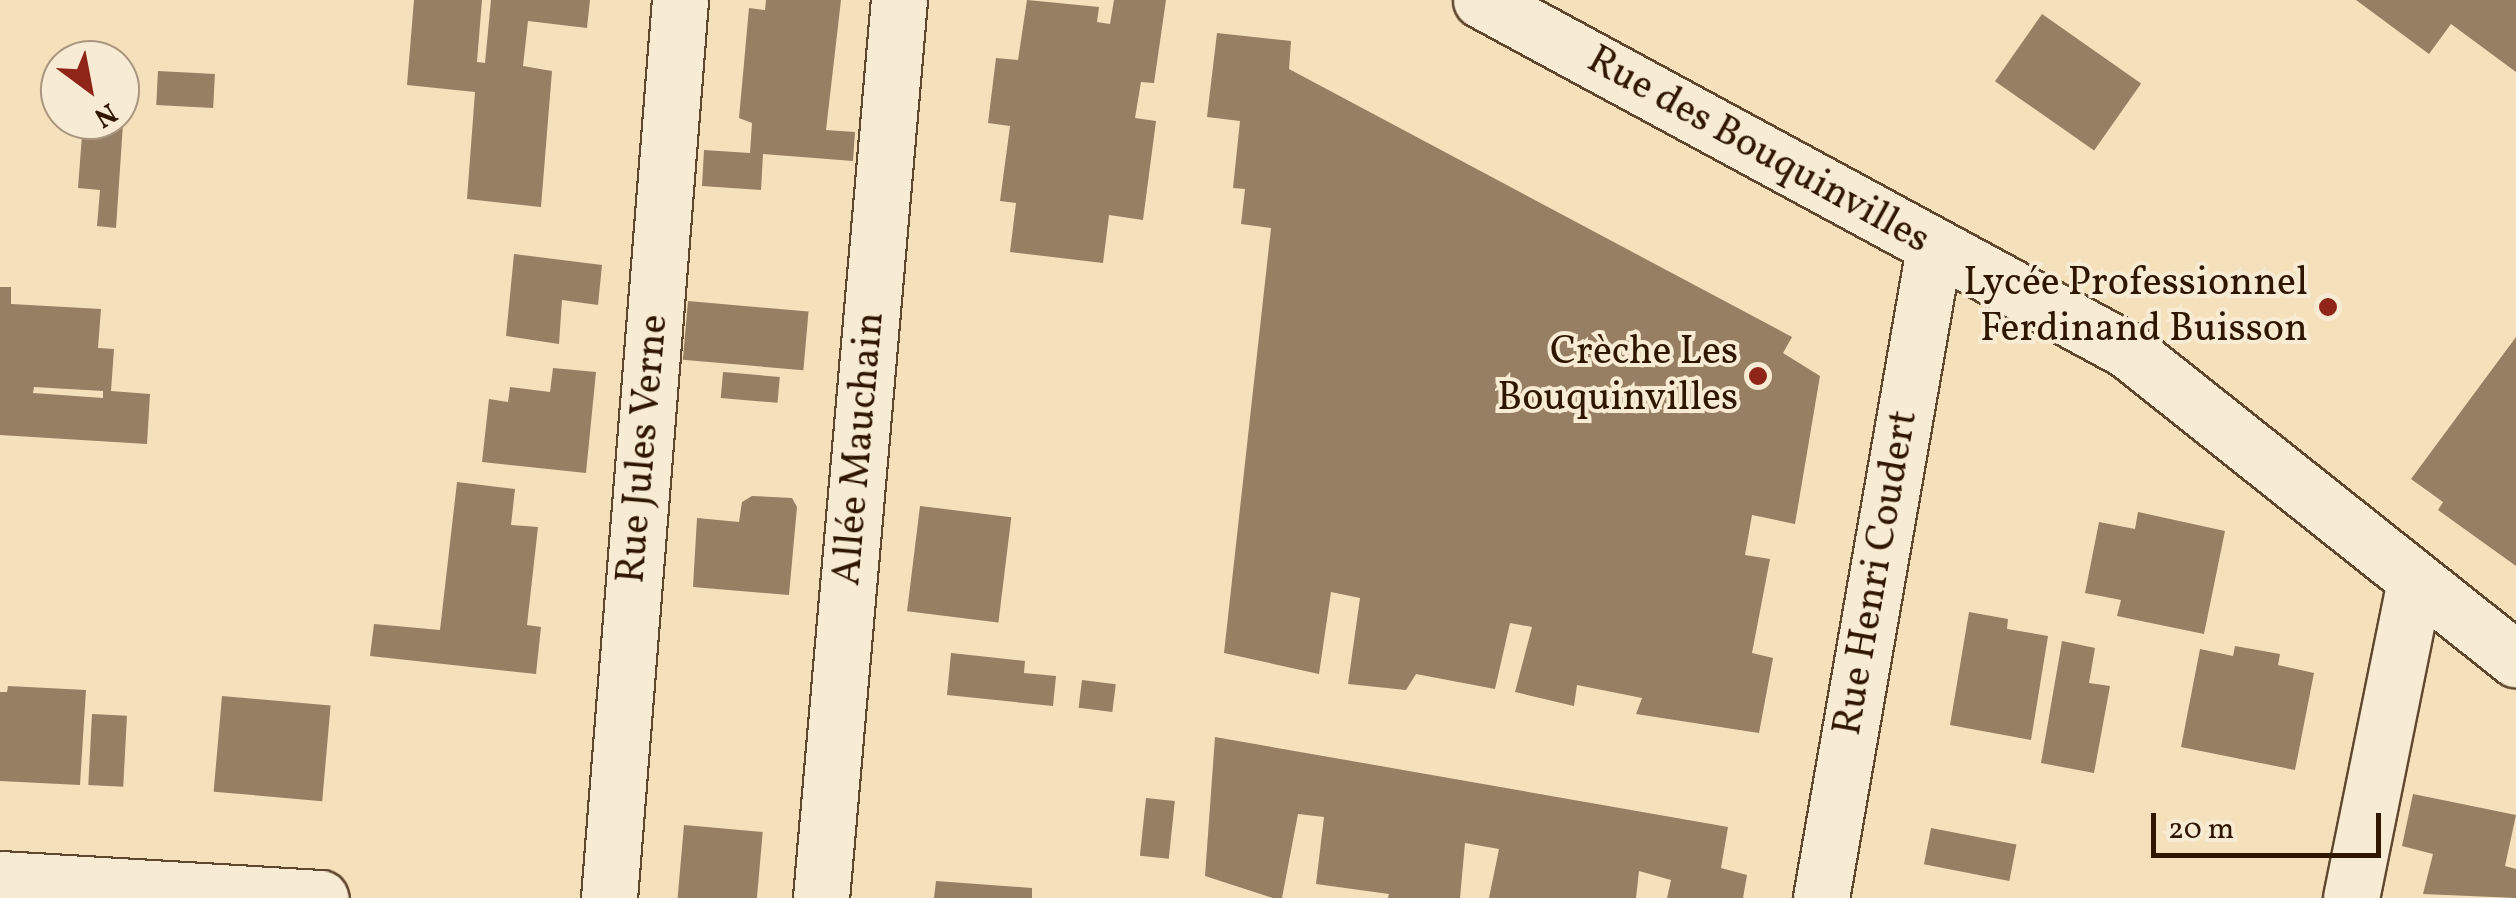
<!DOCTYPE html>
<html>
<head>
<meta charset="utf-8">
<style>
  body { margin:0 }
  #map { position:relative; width:2516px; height:898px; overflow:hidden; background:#f5e0bc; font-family:Vollkorn,serif }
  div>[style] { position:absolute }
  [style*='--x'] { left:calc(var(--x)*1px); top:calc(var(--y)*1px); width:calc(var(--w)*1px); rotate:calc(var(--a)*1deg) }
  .building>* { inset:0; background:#967f62; transform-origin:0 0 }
  .roads { filter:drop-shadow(2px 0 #60482f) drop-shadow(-2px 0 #60482f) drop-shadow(0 2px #60482f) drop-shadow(0 -2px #60482f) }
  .minor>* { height:55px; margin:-27.5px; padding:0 27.5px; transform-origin:27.5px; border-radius:27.5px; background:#f8ebd3 }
  .dots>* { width:28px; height:28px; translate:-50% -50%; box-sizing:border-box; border:5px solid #f8ebd3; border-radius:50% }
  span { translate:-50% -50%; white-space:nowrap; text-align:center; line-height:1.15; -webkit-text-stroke:8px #f8ebd3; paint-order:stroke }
  .street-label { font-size:40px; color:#2f1600 }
  .poi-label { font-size:40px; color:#2f1600 }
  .right { translate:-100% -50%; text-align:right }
  .north { position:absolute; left:40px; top:40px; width:100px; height:100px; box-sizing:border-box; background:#f8ebd3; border:2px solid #a8967f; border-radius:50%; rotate:148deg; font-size:28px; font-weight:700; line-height:40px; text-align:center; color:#2f1600 }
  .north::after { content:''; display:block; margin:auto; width:35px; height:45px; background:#8f2418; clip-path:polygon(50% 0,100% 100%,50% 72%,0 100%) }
  .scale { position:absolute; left:2151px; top:813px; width:230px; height:45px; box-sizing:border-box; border:5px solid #2f1600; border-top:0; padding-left:12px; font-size:30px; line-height:35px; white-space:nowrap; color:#2f1600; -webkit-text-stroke:8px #f8ebd3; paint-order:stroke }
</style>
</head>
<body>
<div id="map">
  <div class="building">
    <i style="clip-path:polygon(414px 0,482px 0,477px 62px,485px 63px,491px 0,590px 0,587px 28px,528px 21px,523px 66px,552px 71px,541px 207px,467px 199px,475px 92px,407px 85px)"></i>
    <i style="clip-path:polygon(766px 0,841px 0,826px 130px,855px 132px,853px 161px,763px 154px,761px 190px,702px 186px,704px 150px,750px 153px,752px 123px,739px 118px,749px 8px,765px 10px)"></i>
    <i style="clip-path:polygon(1027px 0,1099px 7px,1097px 22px,1110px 24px,1114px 0,1166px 0,1154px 83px,1141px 82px,1135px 118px,1156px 121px,1143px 220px,1109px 215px,1103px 263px,1010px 252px,1016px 203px,1000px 201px,1010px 126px,988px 123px,996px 58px,1018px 60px)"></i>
    <i style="clip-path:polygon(2356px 0,2516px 0,2516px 72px,2451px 24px,2429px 54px)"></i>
    <i style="left:2042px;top:14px;width:121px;height:82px;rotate:35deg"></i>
    <i style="clip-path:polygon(1217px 33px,1291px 41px,1289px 69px,1792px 337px,1783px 353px,1820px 376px,1795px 524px,1752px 515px,1745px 555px,1770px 559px,1752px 653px,1773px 658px,1759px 733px,1636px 714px,1642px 698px,1577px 685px,1574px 706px,1515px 692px,1532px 627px,1510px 623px,1495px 689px,1416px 674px,1406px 690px,1348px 684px,1360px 598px,1331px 592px,1319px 674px,1224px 653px,1271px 228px,1241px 224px,1245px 189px,1233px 188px,1240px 121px,1207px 117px)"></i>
    <i style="left:158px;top:71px;width:57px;height:34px;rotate:3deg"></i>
    <i style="clip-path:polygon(83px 122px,123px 124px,116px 228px,97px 226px,100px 190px,78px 188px)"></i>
    <i style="clip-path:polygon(514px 254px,602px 265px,598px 305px,562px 300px,559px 344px,506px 336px)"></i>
    <i style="clip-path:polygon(evenodd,0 287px,11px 287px,11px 304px,101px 309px,98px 348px,114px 349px,111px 391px,150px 394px,147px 444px,0 435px,0 287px,34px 387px,103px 391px,103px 398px,33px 393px,34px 387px)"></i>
    <i style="left:688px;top:301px;width:121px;height:59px;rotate:5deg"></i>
    <i style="clip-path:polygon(2516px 337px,2516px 566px,2438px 510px,2443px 502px,2411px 479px)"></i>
    <i style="clip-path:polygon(553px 368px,596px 372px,586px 473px,482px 462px,489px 399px,508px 402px,510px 387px,550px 392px)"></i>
    <i style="left:723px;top:372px;width:57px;height:26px;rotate:5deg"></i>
    <i style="clip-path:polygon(457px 482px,515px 489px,511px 525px,538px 527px,527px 625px,541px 627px,536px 674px,370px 656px,374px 624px,440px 630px)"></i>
    <i style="clip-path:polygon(752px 496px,792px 498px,797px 507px,789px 595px,693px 587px,697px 518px,739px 522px,742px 502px)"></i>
    <i style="left:920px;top:506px;width:92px;height:106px;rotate:7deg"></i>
    <i style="clip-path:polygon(2138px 512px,2225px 531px,2204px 634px,2117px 616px,2121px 600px,2085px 593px,2099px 522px,2135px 529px)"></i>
    <i style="clip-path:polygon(1969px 612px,2008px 619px,2007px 629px,2048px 636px,2031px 740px,1950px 725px)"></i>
    <i style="clip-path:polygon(2062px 641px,2095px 648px,2089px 683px,2110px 686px,2094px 773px,2041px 763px)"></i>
    <i style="clip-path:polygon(2235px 646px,2280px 654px,2278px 665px,2314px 673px,2295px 770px,2181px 747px,2200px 649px,2233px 656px)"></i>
    <i style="clip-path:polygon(951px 653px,1025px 661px,1024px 673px,1056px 676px,1053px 706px,947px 695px)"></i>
    <i style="left:1082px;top:680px;width:34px;height:28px;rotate:7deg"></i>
    <i style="clip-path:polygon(8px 686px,86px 690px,80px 785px,0 781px,0 692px,7px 692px)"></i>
    <i style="left:222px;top:696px;width:109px;height:96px;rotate:5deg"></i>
    <i style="left:92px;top:714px;width:35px;height:71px;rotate:3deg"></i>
    <i style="clip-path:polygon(1215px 737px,1728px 827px,1721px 868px,1747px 875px,1743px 898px,1667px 898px,1671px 880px,1639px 871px,1636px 898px,1489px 898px,1499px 849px,1465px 843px,1460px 898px,1388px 898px,1389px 894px,1316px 884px,1324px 817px,1298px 814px,1282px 898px,1273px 898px,1205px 876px)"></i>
    <i style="clip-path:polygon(2413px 794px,2516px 815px,2505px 866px,2516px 869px,2516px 898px,2423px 894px,2433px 854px,2402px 846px)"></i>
    <i style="left:1146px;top:798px;width:29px;height:58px;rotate:6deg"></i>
    <i style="left:684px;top:825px;width:79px;height:73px;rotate:5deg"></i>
    <i style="left:1931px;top:828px;width:87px;height:37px;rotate:11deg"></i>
    <i style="clip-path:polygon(936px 881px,1032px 888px,1032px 898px,934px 898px)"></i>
  </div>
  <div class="roads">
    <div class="minor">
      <i style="--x:1481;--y:0;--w:735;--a:28.45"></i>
      <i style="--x:2127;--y:350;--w:497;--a:38.5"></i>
      <i style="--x:0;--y:879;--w:321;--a:3.4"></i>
      <i style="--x:609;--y:898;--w:901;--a:-85.48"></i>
      <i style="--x:821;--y:898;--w:901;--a:-85.04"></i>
      <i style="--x:1821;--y:898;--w:660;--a:-80.14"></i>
      <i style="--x:2351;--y:898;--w:324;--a:-78.6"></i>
    </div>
  </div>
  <div class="dots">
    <i style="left:2328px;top:307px;background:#8f2418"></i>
    <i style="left:1758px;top:376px;background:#8f2418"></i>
  </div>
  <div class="street-label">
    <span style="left:1758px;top:151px;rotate:29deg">Rue des Bouquinvilles</span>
    <span style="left:644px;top:449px;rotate:-85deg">Rue Jules Verne</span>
    <span style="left:860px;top:449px;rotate:-85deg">Allée Mauchain</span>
    <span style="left:1877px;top:573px;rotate:-80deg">Rue Henri Coudert</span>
  </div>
  <div class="poi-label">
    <span class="right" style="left:2308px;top:307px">Lycée Professionnel<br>Ferdinand Buisson</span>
    <span class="right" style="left:1738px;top:376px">Crèche Les<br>Bouquinvilles</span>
  </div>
  <div class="north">N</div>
  <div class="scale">20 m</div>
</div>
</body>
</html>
